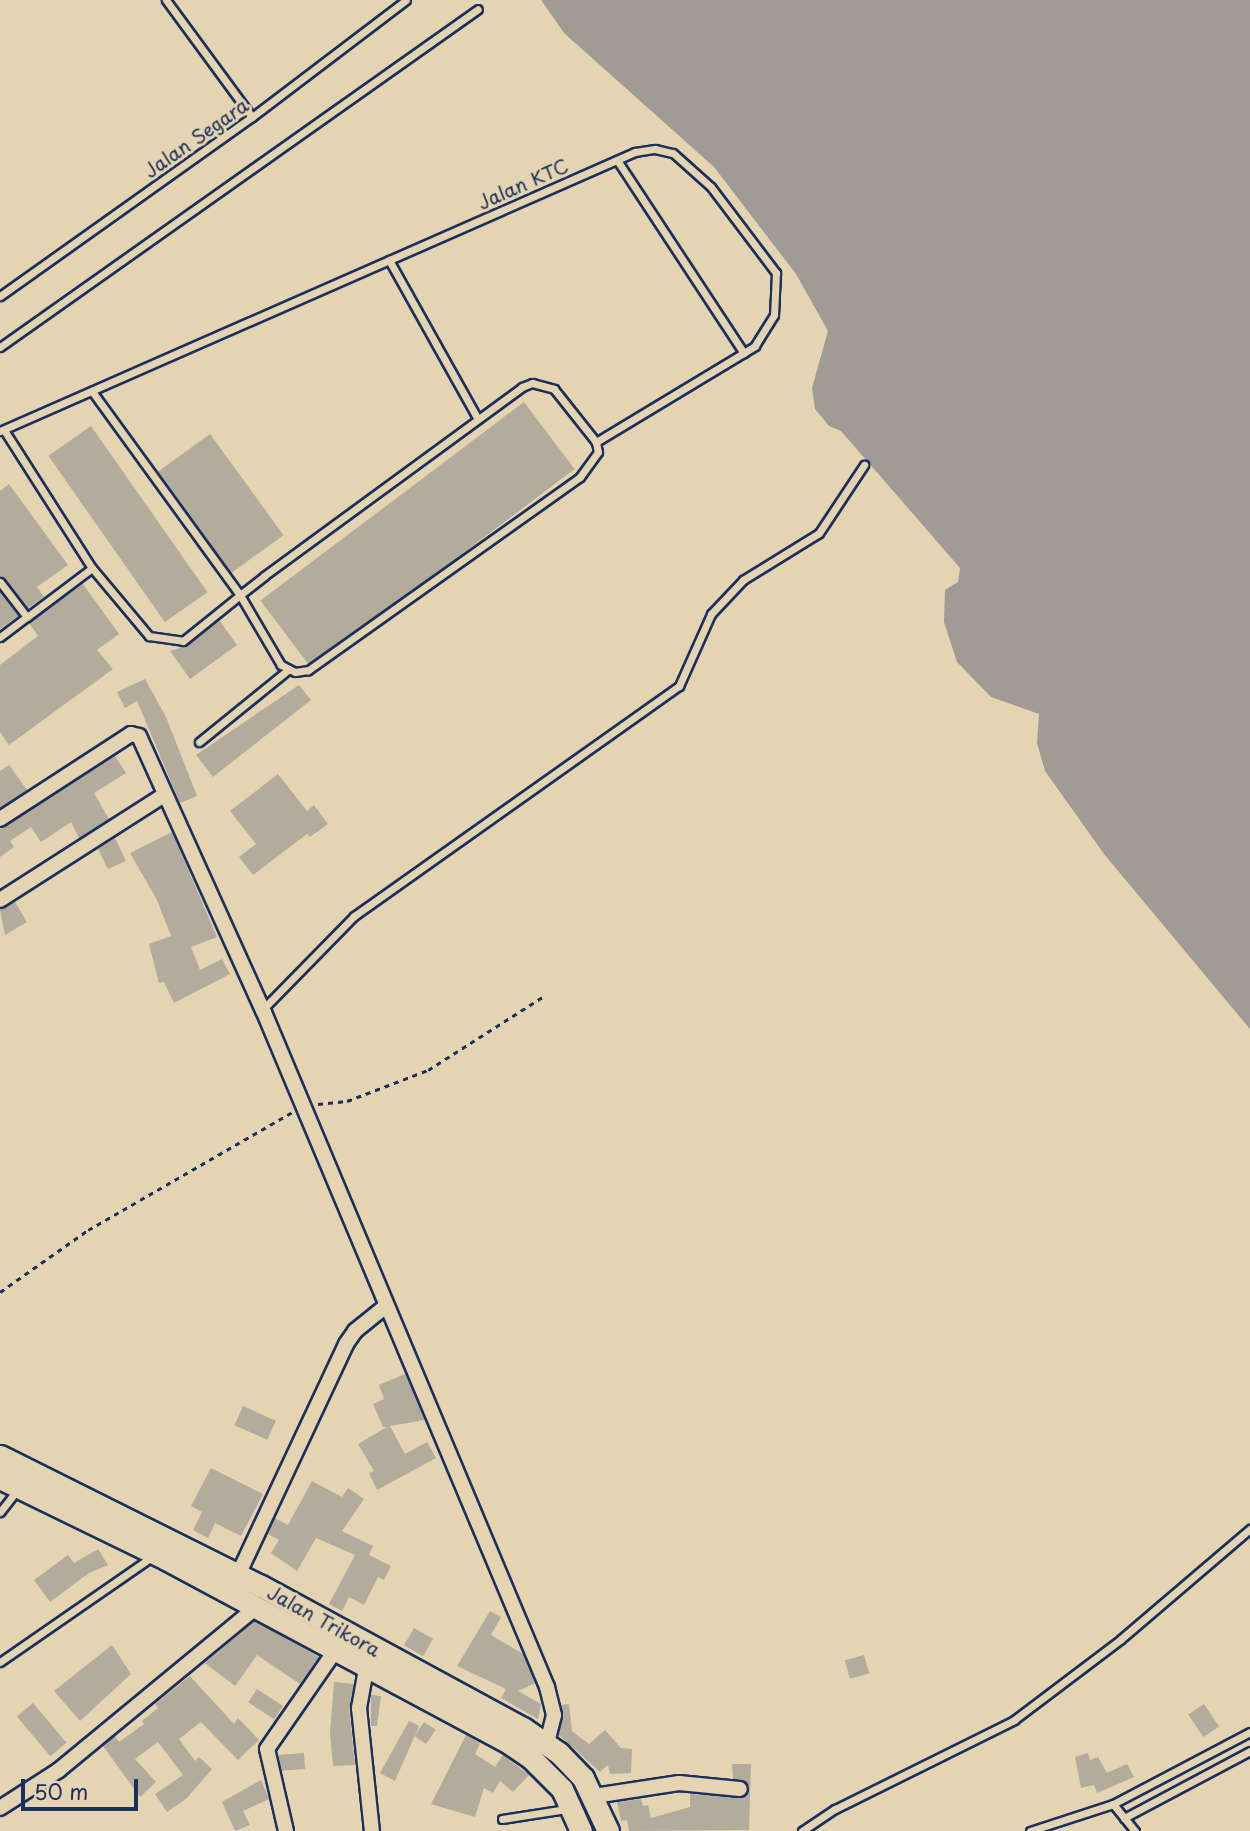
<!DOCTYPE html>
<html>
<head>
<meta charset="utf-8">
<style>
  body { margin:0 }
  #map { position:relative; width:1250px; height:1831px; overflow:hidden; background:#e5d4b1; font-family:"Playpen Sans",sans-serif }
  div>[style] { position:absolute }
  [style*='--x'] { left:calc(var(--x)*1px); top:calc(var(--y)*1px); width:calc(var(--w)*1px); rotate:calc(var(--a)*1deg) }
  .water>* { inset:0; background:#a09b95 }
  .building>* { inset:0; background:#b3ab9c; transform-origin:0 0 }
  .path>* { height:2.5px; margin-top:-1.25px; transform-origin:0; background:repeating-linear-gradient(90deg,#1b2f5e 0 5px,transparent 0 10px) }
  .roads { filter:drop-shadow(2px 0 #1b2f5e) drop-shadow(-2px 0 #1b2f5e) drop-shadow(0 2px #1b2f5e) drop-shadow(0 -2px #1b2f5e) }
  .lane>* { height:7px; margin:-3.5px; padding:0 3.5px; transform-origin:3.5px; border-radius:3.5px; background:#e5d4b1 }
  .street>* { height:14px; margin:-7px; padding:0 7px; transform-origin:7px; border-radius:7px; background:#e5d4b1 }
  .primary>* { height:21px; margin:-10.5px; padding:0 10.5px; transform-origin:10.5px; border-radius:10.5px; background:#e5d4b1 }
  span { translate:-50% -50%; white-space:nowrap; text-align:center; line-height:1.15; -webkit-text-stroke:6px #e5d4b1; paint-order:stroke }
  .street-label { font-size:19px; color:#1b2f5e }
  .scale { position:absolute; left:21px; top:1779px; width:117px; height:32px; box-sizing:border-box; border:4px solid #1b2f5e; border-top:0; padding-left:9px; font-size:21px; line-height:24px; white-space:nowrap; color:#1b2f5e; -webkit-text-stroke:5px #e5d4b1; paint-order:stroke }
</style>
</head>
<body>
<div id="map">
  <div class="water">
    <i style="clip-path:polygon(541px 0,1250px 0,1250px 1029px,1104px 854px,1045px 771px,1037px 743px,1039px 714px,991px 697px,957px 662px,944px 622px,945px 590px,958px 582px,960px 568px,841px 431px,829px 426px,815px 409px,812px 388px,828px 331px,796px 274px,714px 167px,564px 33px)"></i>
  </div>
  <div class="building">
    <i style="left:524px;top:402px;width:84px;height:330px;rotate:53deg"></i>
    <i style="left:91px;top:426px;width:203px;height:52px;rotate:55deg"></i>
    <i style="left:210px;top:434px;width:125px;height:64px;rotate:54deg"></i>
    <i style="clip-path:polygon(9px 484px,68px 565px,37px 587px,44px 597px,28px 608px,0 576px,0 491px)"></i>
    <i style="clip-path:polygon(83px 584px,119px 634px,97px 650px,113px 669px,9px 745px,0 732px,0 665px,38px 636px,29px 623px)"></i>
    <i style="clip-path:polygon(0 592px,18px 616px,0 629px)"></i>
    <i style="clip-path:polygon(219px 620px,237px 645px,190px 679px,170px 651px,186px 646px)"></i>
    <i style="clip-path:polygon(145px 679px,166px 717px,197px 796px,180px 803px,137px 701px,125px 708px,117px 692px)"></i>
    <i style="clip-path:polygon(299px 685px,311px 700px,213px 777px,196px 755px)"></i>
    <i style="clip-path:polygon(115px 756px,126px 773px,94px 793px,109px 819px,79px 838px,71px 822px,41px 842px,31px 827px,10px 841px,14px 847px,0 857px,0 829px)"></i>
    <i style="clip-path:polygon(9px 765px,27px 790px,0 808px,0 771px)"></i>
    <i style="clip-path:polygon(278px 774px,307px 811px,314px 805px,328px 824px,310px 837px,307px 834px,253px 875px,239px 857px,256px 844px,230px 811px)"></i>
    <i style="clip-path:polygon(172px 832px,217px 937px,191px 947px,200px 970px,222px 959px,230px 974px,174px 1003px,164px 982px,159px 983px,149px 944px,171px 936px,157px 900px,130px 853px)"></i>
    <i style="clip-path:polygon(115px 838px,126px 861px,108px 869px,98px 849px)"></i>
    <i style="clip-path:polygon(15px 902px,27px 922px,5px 935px,0 910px)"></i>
    <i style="clip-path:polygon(405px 1374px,425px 1420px,390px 1426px,405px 1454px,427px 1442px,436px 1458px,377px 1490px,369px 1473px,374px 1471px,358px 1444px,387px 1427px,383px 1427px,373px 1404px,384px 1399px,379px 1385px)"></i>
    <i style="left:243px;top:1406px;width:36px;height:21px;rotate:24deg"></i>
    <i style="clip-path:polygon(211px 1468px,263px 1494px,241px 1536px,215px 1523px,208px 1538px,193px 1530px,202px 1512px,191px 1506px)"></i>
    <i style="clip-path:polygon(312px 1481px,342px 1497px,348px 1488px,364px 1499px,342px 1531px,373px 1546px,369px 1555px,391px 1566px,384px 1580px,378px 1577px,364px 1605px,349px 1597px,342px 1611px,329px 1604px,355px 1555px,316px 1538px,297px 1571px,271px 1553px,279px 1540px,268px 1534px,275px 1518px,288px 1525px)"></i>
    <i style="clip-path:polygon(98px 1549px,108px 1565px,89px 1573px,50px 1602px,34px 1580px,68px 1555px,74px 1563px)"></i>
    <i style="clip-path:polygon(490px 1611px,501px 1617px,491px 1635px,523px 1654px,535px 1683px,518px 1691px,541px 1704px,538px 1719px,501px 1698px,506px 1689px,457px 1666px)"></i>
    <i style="clip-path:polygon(255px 1621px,319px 1657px,300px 1684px,257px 1655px,235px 1686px,205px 1663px)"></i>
    <i style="left:414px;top:1628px;width:22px;height:20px;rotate:30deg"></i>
    <i style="clip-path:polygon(112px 1645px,131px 1674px,80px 1721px,54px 1691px)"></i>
    <i style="left:864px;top:1655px;width:19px;height:20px;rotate:74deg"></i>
    <i style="clip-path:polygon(190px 1676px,234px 1724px,238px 1718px,259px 1740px,238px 1760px,201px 1722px,179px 1739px,195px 1761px,199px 1757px,212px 1769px,187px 1798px,167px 1812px,155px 1794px,183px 1775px,158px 1742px,135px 1759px,156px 1782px,140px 1797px,103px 1746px,115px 1736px,119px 1742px,144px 1724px,142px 1721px,158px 1708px,155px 1704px)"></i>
    <i style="clip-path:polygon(334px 1682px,354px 1684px,349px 1709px,355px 1765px,333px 1766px,330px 1733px)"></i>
    <i style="left:257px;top:1689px;width:31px;height:16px;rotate:33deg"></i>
    <i style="clip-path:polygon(371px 1695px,381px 1696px,377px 1726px,371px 1726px)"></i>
    <i style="left:33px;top:1703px;width:52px;height:21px;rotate:50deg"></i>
    <i style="clip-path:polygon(569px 1704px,572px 1731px,589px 1744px,605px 1730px,621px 1748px,632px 1749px,631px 1773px,610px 1774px,608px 1765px,600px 1772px,559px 1735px,561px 1705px)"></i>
    <i style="left:1204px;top:1704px;width:27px;height:19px;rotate:56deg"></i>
    <i style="clip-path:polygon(409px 1721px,419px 1726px,395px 1781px,380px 1773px)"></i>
    <i style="left:424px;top:1722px;width:14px;height:17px;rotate:34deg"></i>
    <i style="clip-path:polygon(466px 1735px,480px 1743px,475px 1754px,495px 1767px,503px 1755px,529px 1775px,513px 1792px,500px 1781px,493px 1793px,484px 1788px,475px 1817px,431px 1804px)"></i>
    <i style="left:304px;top:1753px;width:16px;height:25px;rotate:86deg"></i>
    <i style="clip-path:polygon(1088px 1753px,1090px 1760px,1098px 1757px,1107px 1773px,1127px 1764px,1134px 1777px,1097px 1793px,1094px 1785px,1081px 1788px,1075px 1757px)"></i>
    <i style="clip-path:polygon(732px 1764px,751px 1764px,749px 1830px,629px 1831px,627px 1820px,621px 1821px,617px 1802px,641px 1799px,643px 1806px,648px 1805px,651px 1818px,690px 1807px,690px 1794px,745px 1797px,749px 1786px,733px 1779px)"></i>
    <i style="clip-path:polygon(261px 1780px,269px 1799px,243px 1811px,250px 1825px,235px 1831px,222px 1802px)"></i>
  </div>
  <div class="path">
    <i style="--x:318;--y:1104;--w:29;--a:-6"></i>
    <i style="--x:347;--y:1101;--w:87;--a:-20.9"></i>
    <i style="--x:428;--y:1070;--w:138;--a:-32.5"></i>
    <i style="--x:0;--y:1292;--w:108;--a:-35.2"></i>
    <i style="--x:88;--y:1230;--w:236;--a:-30"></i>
  </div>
  <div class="roads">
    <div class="lane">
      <i style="--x:166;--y:0;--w:145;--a:53.7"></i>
      <i style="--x:617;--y:160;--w:231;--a:56.7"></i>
      <i style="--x:389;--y:260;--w:182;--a:60.8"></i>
      <i style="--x:0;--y:296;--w:309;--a:-35.4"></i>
      <i style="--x:252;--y:117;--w:193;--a:-37.2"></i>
      <i style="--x:0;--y:347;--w:585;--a:-35.26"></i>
      <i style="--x:4;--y:430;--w:164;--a:57.5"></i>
      <i style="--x:0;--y:431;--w:694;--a:-23.72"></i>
      <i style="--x:635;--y:152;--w:20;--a:-9"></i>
      <i style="--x:655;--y:149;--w:18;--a:13"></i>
      <i style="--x:673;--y:153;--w:51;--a:41.8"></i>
      <i style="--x:711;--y:187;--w:108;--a:52.9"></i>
      <i style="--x:776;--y:273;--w:42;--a:92.7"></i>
      <i style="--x:774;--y:315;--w:36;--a:122"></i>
      <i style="--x:755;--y:346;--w:186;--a:148.9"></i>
      <i style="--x:0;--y:582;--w:44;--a:52.4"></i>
      <i style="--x:27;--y:617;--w:81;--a:-37"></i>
      <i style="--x:92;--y:568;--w:89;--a:50"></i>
      <i style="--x:149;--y:636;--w:34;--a:8"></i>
      <i style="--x:183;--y:641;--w:73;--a:-38.9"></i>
      <i style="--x:240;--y:595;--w:31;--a:-38"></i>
      <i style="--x:264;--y:576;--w:320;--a:-36.2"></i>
      <i style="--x:522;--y:387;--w:11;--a:-22"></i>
      <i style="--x:532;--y:383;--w:23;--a:15"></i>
      <i style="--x:554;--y:389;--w:68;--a:51.6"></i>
      <i style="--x:596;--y:442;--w:10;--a:79"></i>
      <i style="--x:598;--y:452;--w:31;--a:126"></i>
      <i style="--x:580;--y:477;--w:334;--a:144.6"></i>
      <i style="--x:308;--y:670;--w:13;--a:171"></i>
      <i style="--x:295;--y:672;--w:16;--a:-153"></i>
      <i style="--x:281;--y:665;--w:81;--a:-120.4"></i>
      <i style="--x:240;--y:595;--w:252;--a:-126"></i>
      <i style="--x:0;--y:637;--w:34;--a:-37"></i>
      <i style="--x:199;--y:742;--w:114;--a:-39"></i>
      <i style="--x:263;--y:1009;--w:130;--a:-45.6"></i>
      <i style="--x:354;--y:916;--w:398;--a:-35.3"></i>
      <i style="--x:679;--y:686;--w:79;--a:-66"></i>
      <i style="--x:711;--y:614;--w:47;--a:-46.7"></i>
      <i style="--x:743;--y:580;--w:89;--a:-31.7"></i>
      <i style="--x:819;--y:533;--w:82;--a:-56.5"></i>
      <i style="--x:0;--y:1512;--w:29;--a:-52"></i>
      <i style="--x:0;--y:1662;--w:186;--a:-34.7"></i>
      <i style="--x:1113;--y:1804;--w:155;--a:-27.7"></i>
      <i style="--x:1124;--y:1818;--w:143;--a:-28"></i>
      <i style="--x:502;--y:1819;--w:65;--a:-8.9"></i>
      <i style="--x:802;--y:1831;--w:40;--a:-34"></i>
      <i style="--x:835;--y:1809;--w:200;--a:-26.4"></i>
      <i style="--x:1014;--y:1720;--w:134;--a:-37.1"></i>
      <i style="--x:1121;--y:1639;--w:170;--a:-40.5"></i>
      <i style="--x:1030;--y:1831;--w:87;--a:-18"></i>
      <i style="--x:1113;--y:1804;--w:35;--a:51"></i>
    </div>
    <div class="street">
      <i style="--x:0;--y:819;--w:156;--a:-33"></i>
      <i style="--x:131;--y:734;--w:8;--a:14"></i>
      <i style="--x:139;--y:736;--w:301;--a:65.7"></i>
      <i style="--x:263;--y:1010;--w:734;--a:67.24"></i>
      <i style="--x:547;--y:1687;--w:29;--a:76"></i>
      <i style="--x:554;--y:1715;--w:29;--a:104"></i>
      <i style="--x:0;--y:900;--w:195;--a:-32.6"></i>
      <i style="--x:238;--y:1575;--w:255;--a:-64.9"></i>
      <i style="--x:346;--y:1344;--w:16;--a:-55"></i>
      <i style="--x:355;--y:1331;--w:40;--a:-39"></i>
      <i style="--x:368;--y:1658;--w:51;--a:100.2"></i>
      <i style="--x:359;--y:1708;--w:124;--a:84"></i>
      <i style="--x:594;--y:1796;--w:86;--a:-8.7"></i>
      <i style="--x:679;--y:1783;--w:61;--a:5.6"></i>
      <i style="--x:0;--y:1808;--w:70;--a:-32.8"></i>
      <i style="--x:59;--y:1770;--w:256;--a:-39.5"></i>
      <i style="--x:286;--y:1831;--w:84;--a:-103"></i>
      <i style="--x:267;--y:1749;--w:126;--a:-55.3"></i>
    </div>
    <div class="primary">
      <i style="--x:0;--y:1456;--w:292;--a:26.5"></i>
      <i style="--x:261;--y:1586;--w:298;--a:28.5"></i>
      <i style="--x:523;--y:1728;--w:44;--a:34.8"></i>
      <i style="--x:559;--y:1753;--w:35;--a:46"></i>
      <i style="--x:583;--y:1778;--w:59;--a:64.7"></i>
      <i style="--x:0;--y:1478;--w:185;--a:26"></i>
      <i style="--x:166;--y:1559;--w:389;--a:28.2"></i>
      <i style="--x:509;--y:1743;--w:25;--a:34"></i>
      <i style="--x:530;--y:1757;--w:45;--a:45"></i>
      <i style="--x:562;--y:1789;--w:46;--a:65.7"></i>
    </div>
  </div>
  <div class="street-label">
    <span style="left:196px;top:138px;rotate:-35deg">Jalan Segara</span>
    <span style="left:523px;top:184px;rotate:-24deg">Jalan KTC</span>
    <span style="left:324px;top:1621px;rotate:29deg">Jalan Trikora</span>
  </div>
  <div class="scale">50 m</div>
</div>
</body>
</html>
